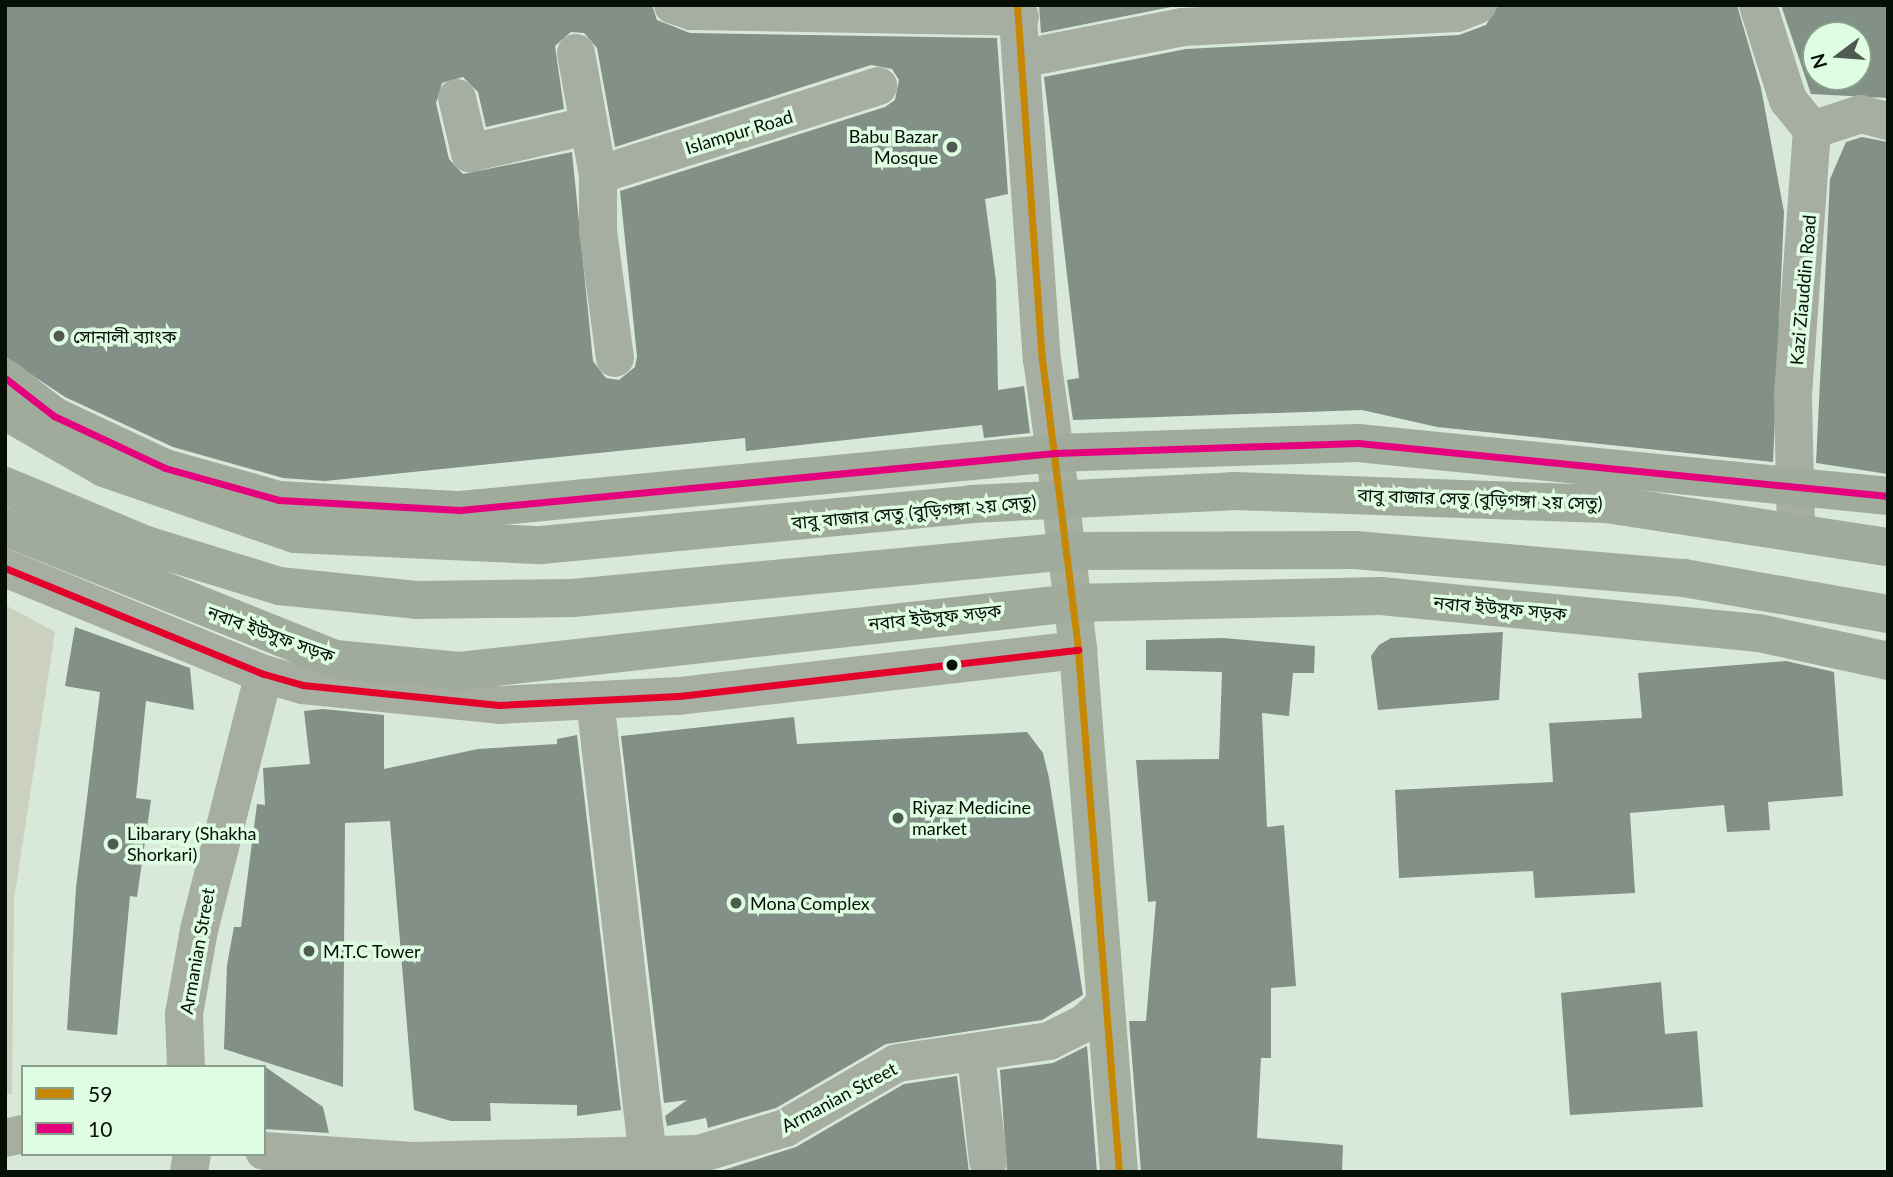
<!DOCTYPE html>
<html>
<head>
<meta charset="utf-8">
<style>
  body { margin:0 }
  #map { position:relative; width:1893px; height:1177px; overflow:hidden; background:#d8e9da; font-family:Lato,"Noto Sans Bengali",sans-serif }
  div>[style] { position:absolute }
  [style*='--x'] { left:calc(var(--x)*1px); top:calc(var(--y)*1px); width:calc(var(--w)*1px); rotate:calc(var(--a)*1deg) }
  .green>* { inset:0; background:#ccd0be }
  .building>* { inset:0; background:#829088 }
  .minor>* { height:38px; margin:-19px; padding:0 19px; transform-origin:19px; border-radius:19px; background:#a6ada1 }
  .major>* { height:38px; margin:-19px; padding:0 19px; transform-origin:19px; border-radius:19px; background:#a5afa0 }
  .highway>* { height:38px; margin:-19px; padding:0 19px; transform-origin:19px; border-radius:19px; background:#a1ab9c }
  .highway-bridge>* { height:38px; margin:-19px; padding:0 19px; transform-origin:19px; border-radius:19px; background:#a1ab9c }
  .bus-1>* { height:7px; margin:-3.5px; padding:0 3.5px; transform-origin:3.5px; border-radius:3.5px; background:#c78801 }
  .bus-2>* { height:7px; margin:-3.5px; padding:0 3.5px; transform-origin:3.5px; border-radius:3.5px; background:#e5007d }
  .bus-3>* { height:7px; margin:-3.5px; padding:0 3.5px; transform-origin:3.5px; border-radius:3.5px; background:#e4002b }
  .dots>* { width:19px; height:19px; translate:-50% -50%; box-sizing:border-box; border:4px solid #dffde2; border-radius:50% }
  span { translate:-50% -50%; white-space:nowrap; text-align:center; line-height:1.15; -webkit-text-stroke:7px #dffde2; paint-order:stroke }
  .street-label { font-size:18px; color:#050f06 }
  .poi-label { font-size:18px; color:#050f06 }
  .right { translate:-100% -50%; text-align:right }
  .left { translate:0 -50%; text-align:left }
  .frame { position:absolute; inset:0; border:7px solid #050f06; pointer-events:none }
  .legend { position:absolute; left:21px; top:1065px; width:245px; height:91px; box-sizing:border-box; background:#dffde2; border:2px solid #889e8a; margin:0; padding:9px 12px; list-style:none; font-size:21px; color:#050f06 }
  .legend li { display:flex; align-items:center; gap:14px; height:35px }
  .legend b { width:35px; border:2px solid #889e8a }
  .north { position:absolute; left:1802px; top:21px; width:70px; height:70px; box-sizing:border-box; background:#dffde2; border:2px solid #889e8a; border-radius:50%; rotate:254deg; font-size:19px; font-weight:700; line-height:28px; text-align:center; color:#050f06 }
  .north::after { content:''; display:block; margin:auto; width:24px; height:32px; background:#4f5b50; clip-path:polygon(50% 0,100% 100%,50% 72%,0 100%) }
</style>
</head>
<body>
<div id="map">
  <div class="green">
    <i style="clip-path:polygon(5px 605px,55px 632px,14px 900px,12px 1094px,5px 1094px)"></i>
  </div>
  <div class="building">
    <i style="clip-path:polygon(evenodd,5px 5px,652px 5px,657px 20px,690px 33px,997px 38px,1008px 194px,985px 199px,996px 281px,998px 390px,1024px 386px,1030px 433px,984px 438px,982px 425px,746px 451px,745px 438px,325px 481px,283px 478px,173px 447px,65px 397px,5px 357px,5px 5px,571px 32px,584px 33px,597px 48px,615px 147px,871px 65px,892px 69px,899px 80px,895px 100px,885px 107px,620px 191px,637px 356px,635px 367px,619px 380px,606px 378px,593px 361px,572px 152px,463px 174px,449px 159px,436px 103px,442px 83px,463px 77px,478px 92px,486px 127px,564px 109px,555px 46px,571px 32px)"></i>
    <i style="clip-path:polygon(1039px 5px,1181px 5px,1041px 33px)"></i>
    <i style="clip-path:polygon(1498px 5px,1737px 5px,1761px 88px,1784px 212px,1773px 462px,1437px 427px,1362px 410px,1073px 420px,1067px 380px,1079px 378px,1044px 77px,1186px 49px,1459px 35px,1486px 25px)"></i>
    <i style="clip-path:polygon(evenodd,1781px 5px,1888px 5px,1888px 98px,1811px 94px,1781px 5px,1816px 35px,1858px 35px,1858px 77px,1816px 77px,1816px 35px)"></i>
    <i style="clip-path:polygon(1862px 137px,1888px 142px,1888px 474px,1816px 463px,1830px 179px,1846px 142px)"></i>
    <i style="clip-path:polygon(75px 627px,190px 668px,194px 710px,146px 701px,136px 798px,151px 800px,137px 897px,130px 896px,117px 1035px,67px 1030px,76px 888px,100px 692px,65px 686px)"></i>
    <i style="clip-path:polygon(1503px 632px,1499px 700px,1378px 710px,1371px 656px,1379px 645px,1391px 638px)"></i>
    <i style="clip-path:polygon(1223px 638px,1315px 646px,1314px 673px,1293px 673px,1289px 716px,1262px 713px,1267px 827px,1284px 825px,1296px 986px,1271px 988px,1271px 1058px,1261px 1058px,1257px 1138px,1343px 1145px,1342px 1172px,1141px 1172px,1129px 1021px,1146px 1021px,1156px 901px,1148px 902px,1136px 760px,1219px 759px,1222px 672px,1146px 670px,1146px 640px)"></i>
    <i style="clip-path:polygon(1786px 661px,1834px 672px,1843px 796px,1768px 802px,1770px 830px,1727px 832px,1724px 805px,1630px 813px,1635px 893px,1535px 898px,1533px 871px,1399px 878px,1395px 790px,1553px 782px,1549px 723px,1642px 718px,1638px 673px)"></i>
    <i style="clip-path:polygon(323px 709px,384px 715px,384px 769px,478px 749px,557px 744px,557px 739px,577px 735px,621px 1110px,577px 1116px,577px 1105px,490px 1103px,491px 1121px,451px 1121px,414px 1110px,390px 821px,345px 823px,343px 1087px,224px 1049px,227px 965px,234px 927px,241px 927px,257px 804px,265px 805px,263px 768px,310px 764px,304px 711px)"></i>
    <i style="clip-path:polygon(794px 717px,797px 744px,1027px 732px,1043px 753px,1049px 778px,1083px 995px,1042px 1020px,886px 1044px,776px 1108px,708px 1128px,706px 1118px,667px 1126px,665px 1116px,687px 1100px,664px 1103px,621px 736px)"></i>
    <i style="clip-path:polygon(1661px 982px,1665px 1034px,1697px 1031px,1703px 1107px,1570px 1115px,1561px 993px)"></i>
    <i style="clip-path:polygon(1087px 1046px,1097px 1172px,1007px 1172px,1000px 1070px,1053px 1063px)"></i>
    <i style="clip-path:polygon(264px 1066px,323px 1107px,329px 1133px,264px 1129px)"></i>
    <i style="clip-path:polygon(957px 1076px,969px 1172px,717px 1172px,796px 1147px,904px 1084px)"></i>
  </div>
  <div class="minor">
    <i style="--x:673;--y:5;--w:19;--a:18"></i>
    <i style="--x:691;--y:11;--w:329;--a:1"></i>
    <i style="--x:1017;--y:5;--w:355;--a:86"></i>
    <i style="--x:1042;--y:359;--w:95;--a:82.1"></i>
    <i style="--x:1758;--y:5;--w:100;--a:72.5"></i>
    <i style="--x:1788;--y:100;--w:38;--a:51"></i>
    <i style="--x:576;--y:53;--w:124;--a:79.8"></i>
    <i style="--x:598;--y:175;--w:56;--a:90"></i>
    <i style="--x:598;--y:231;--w:128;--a:82.4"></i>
    <i style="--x:1025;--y:58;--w:161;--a:-11.1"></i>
    <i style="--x:1183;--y:27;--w:274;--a:-2.9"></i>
    <i style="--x:1457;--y:13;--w:22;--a:-22"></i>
    <i style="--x:457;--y:98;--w:57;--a:76.7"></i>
    <i style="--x:470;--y:153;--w:120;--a:-13"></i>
    <i style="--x:1812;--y:130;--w:52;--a:-18.1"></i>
    <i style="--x:1861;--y:114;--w:28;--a:15"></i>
    <i style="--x:598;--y:175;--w:294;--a:-17.6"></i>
    <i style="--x:1796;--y:530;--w:135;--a:-91.3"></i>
    <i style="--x:1793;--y:395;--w:266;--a:-85.9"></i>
    <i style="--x:5;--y:568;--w:280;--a:22.3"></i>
    <i style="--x:264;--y:674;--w:41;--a:15.8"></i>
    <i style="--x:303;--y:685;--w:197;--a:5.8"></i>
    <i style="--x:499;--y:705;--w:180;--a:-2.9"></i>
    <i style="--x:679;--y:696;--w:402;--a:-6.6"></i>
    <i style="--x:595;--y:700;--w:458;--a:83.4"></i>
    <i style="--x:976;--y:1054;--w:108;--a:83.6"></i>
    <i style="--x:186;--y:1067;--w:53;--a:-92.2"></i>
    <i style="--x:184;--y:1014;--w:85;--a:-79.9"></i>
    <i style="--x:199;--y:930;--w:264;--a:-75.8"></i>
    <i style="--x:5;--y:1138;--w:18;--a:-13"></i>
    <i style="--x:264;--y:1151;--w:149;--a:3.8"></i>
    <i style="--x:413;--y:1161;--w:286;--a:-1.4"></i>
    <i style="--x:699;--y:1154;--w:90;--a:-16.8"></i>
    <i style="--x:785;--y:1128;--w:129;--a:-30.1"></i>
    <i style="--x:897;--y:1063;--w:154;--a:-8.2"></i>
    <i style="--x:1049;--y:1041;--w:40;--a:-26.6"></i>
    <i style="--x:1085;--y:1023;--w:25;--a:-43"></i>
    <i style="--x:189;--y:1172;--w:18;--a:-81"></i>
  </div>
  <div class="major">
    <i style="--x:1055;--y:453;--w:198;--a:83.3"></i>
    <i style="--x:1078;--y:650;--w:524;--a:85.51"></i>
  </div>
  <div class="highway">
    <i style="--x:5;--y:378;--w:62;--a:37.8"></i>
    <i style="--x:54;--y:416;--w:123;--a:25.1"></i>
    <i style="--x:165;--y:468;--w:118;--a:15.7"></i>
    <i style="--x:279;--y:500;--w:181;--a:3.2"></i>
    <i style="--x:460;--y:510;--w:598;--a:-5.47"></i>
    <i style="--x:1055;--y:453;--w:303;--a:-1.9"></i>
    <i style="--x:1358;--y:443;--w:533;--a:5.71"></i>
    <i style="--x:5;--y:527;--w:355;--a:21.8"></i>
    <i style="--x:335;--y:659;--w:125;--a:5.5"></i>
    <i style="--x:459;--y:671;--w:618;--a:-6.32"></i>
    <i style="--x:1073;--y:603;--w:308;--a:-1.3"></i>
    <i style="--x:1381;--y:596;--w:380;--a:5.6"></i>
    <i style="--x:1759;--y:633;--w:132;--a:12.2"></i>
  </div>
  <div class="highway-bridge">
    <i style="--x:5;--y:411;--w:114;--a:29.9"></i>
    <i style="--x:104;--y:468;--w:202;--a:19.1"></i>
    <i style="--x:295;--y:534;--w:246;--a:2.6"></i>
    <i style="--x:541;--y:545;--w:432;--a:-5.4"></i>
    <i style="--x:971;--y:504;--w:262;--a:-2.8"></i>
    <i style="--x:1233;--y:491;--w:373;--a:2"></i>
    <i style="--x:1606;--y:504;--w:285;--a:8.7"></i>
    <i style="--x:5;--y:486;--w:153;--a:22.7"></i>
    <i style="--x:146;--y:545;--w:139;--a:17.1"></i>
    <i style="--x:279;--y:586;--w:138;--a:5.8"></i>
    <i style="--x:416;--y:600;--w:157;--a:-0.7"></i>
    <i style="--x:573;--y:598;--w:495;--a:-5.4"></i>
    <i style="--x:1066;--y:551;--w:289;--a:-0.2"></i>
    <i style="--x:1355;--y:550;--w:330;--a:4.9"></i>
    <i style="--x:1684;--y:578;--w:207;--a:10"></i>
  </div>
  <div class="bus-1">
    <i style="--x:1017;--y:5;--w:355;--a:86"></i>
    <i style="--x:1042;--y:359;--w:293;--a:82.9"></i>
    <i style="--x:1078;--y:650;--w:524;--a:85.51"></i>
  </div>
  <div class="bus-2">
    <i style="--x:5;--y:378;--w:62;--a:37.8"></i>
    <i style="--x:54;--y:416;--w:123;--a:25.1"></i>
    <i style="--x:165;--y:468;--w:118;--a:15.7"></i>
    <i style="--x:279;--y:500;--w:181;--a:3.2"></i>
    <i style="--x:460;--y:510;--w:598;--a:-5.47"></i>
    <i style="--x:1055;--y:453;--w:303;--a:-1.9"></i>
    <i style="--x:1358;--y:443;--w:533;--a:5.71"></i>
  </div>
  <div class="bus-3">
    <i style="--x:5;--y:568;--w:280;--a:22.3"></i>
    <i style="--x:264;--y:674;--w:41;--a:15.8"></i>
    <i style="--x:303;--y:685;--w:197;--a:5.8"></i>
    <i style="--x:499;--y:705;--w:180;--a:-2.9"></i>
    <i style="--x:679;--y:696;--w:402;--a:-6.6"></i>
  </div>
  <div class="dots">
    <i style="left:952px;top:147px;background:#4f5b50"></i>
    <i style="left:59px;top:336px;background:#4f5b50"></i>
    <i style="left:952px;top:665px;background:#050f06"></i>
    <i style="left:898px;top:818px;background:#4f5b50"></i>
    <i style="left:113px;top:844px;background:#4f5b50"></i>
    <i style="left:736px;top:903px;background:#4f5b50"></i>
    <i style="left:309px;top:951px;background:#4f5b50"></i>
  </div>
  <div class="street-label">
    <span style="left:739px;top:132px;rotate:-17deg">Islampur Road</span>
    <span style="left:1803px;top:290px;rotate:-85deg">Kazi Ziauddin Road</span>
    <span style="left:1480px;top:499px;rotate:2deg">বাবু বাজার সেতু (বুড়িগঙ্গা ২য় সেতু)</span>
    <span style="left:914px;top:512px;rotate:-5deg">বাবু বাজার সেতু (বুড়িগঙ্গা ২য় সেতু)</span>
    <span style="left:1500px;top:608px;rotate:5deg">নবাব ইউসুফ সড়ক</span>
    <span style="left:935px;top:617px;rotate:-6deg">নবাব ইউসুফ সড়ক</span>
    <span style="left:271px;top:634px;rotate:20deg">নবাব ইউসুফ সড়ক</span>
    <span style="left:197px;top:951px;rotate:-80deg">Armanian Street</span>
    <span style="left:839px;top:1097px;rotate:-28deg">Armanian Street</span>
  </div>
  <div class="poi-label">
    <span class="right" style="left:938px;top:147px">Babu Bazar<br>Mosque</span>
    <span class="left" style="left:73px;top:336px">সোনালী ব্যাংক</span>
    <span class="left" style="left:912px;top:818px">Riyaz Medicine<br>market</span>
    <span class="left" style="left:127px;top:844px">Libarary (Shakha<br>Shorkari)</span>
    <span class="left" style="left:750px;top:903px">Mona Complex</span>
    <span class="left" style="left:323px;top:951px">M.T.C Tower</span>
  </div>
  <div class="frame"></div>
  <ul class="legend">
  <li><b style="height:9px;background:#c78801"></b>59</li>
  <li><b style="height:9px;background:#e5007d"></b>10</li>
  </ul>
  <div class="north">N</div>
</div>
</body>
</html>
